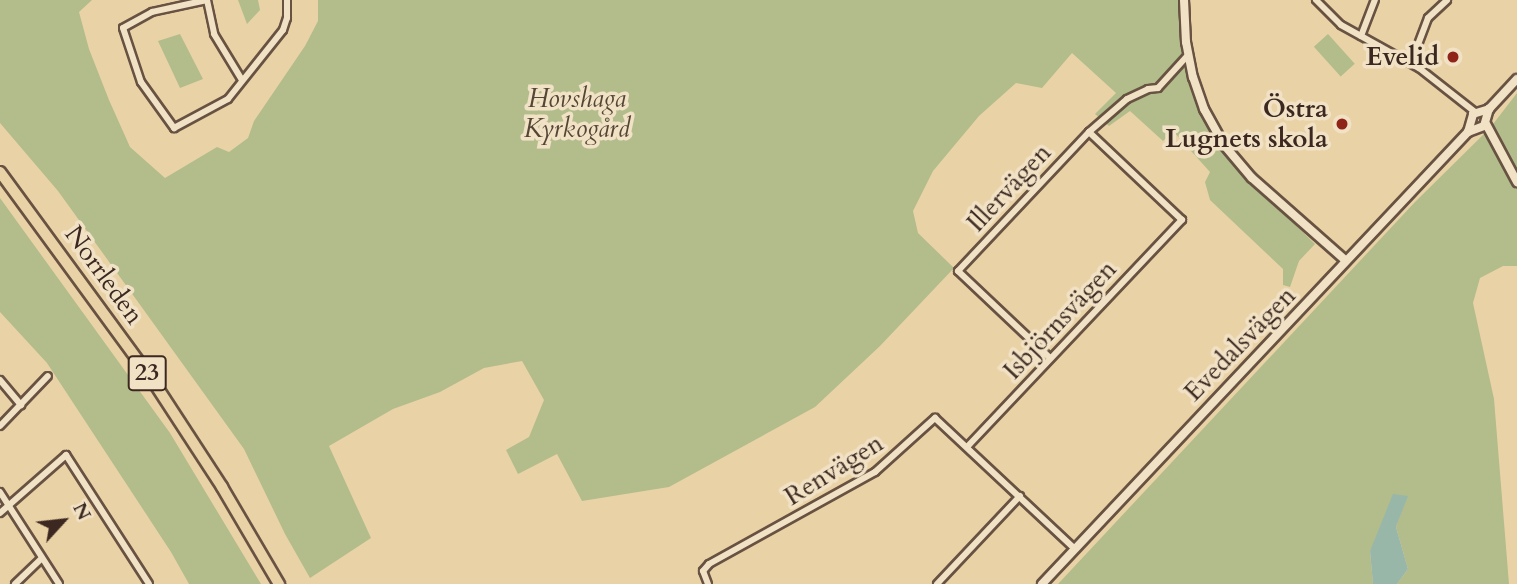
<!DOCTYPE html>
<html>
<head>
<meta charset="utf-8">
<style>
  body { margin:0 }
  #map { position:relative; width:1517px; height:584px; overflow:hidden; background:#ead2a7; font-family:Cardo,serif }
  div>[style] { position:absolute }
  [style*='--x'] { left:calc(var(--x)*1px); top:calc(var(--y)*1px); width:calc(var(--w)*1px); rotate:calc(var(--a)*1deg) }
  .green>* { inset:0; background:#b2bd8b; transform-origin:0 0 }
  .water>* { inset:0; background:#98b7a9 }
  .roads { filter:drop-shadow(2px 0 #685242) drop-shadow(-2px 0 #685242) drop-shadow(0 2px #685242) drop-shadow(0 -2px #685242) }
  .minor>* { height:6px; margin:-3px; padding:0 3px; transform-origin:3px; border-radius:3px; background:#f1e2c6 }
  .tertiary>* { height:8px; margin:-4px; padding:0 4px; transform-origin:4px; border-radius:4px; background:#f1e2c6 }
  .trunk>* { height:10px; margin:-5px; padding:0 5px; transform-origin:5px; border-radius:5px; background:#ead2a7 }
  .dots>* { width:19px; height:19px; translate:-50% -50%; box-sizing:border-box; border:4px solid #f1e2c6; border-radius:50% }
  span { translate:-50% -50%; white-space:nowrap; text-align:center; line-height:1.15; -webkit-text-stroke:7px #f1e2c6; paint-order:stroke }
  .shield-label span { padding:2px 5px; background:#f1e2c6; border:2px solid; border-radius:5px; -webkit-text-stroke-width:0 }
  .shield-label { font-size:24px; color:#3c2820; font-weight:700 }
  .poi-label { font-size:26px; color:#3c2820; font-weight:700 }
  .right { translate:-100% -50%; text-align:right }
  .park-label { font-size:26px; color:#544635; font-style:italic }
  .street-label { font-size:26px; color:#3c2820 }
  .north { position:absolute; left:28px; top:486px; width:70px; height:70px; -webkit-text-stroke:5px #f1e2c6; paint-order:stroke; rotate:63deg; font-size:19px; font-weight:700; line-height:28px; text-align:center; color:#3c2820 }
  .north::after { content:''; display:block; margin:auto; width:24px; height:32px; background:#3c2820; clip-path:polygon(50% 0,100% 100%,50% 72%,0 100%) }
</style>
</head>
<body>
<div id="map">
  <div class="green">
    <i style="clip-path:polygon(0 0,92px 0,79px 12px,89px 49px,109px 100px,130px 147px,165px 178px,217px 147px,229px 152px,248px 138px,254px 121px,305px 46px,318px 21px,318px 0,1180px 0,1186px 64px,1201px 110px,1234px 165px,1315px 244px,1299px 261px,1290px 287px,1283px 285px,1283px 269px,1210px 200px,1205px 182px,1210px 172px,1173px 131px,1163px 141px,1130px 111px,1109px 126px,1095px 114px,1116px 93px,1072px 53px,1042px 88px,1016px 83px,979px 116px,933px 171px,913px 211px,918px 233px,954px 268px,880px 346px,815px 407px,669px 487px,582px 501px,557px 454px,518px 474px,506px 450px,529px 437px,544px 400px,522px 361px,484px 368px,440px 392px,393px 409px,329px 446px,371px 538px,310px 578px,285px 534px,244px 449px,58px 191px,0 123px)"></i>
    <i style="clip-path:polygon(238px 0,258px 0,260px 10px,247px 24px)"></i>
    <i style="clip-path:polygon(180px 34px,203px 79px,180px 88px,158px 41px)"></i>
    <i style="left:1328px;top:34px;width:40px;height:19px;rotate:48deg"></i>
    <i style="clip-path:polygon(1517px 93px,1517px 266px,1503px 266px,1480px 278px,1473px 303px,1494px 399px,1509px 584px,1397px 584px,1408px 569px,1396px 527px,1407px 496px,1370px 551px,1373px 584px,1058px 584px,1415px 202px,1490px 128px)"></i>
    <i style="clip-path:polygon(0 198px,170px 433px,261px 584px,189px 584px,171px 552px,47px 363px,0 312px)"></i>
  </div>
  <div class="water">
    <i style="clip-path:polygon(1393px 494px,1408px 496px,1396px 527px,1408px 569px,1397px 584px,1373px 584px,1370px 551px)"></i>
  </div>
  <div class="roads">
    <div class="minor">
      <i style="--x:207;--y:0;--w:56;--a:167.7"></i>
      <i style="--x:152;--y:12;--w:33;--a:151"></i>
      <i style="--x:123;--y:28;--w:57;--a:71.6"></i>
      <i style="--x:141;--y:82;--w:57;--a:54.3"></i>
      <i style="--x:174;--y:128;--w:61;--a:-28.2"></i>
      <i style="--x:228;--y:99;--w:88;--a:-51.4"></i>
      <i style="--x:283;--y:30;--w:13;--a:-72"></i>
      <i style="--x:287;--y:18;--w:18;--a:-90"></i>
      <i style="--x:207;--y:0;--w:35;--a:78"></i>
      <i style="--x:214;--y:34;--w:54;--a:58.7"></i>
      <i style="--x:1316;--y:0;--w:35;--a:45"></i>
      <i style="--x:1341;--y:25;--w:89;--a:28.9"></i>
      <i style="--x:1419;--y:68;--w:71;--a:38.2"></i>
      <i style="--x:1361;--y:36;--w:39;--a:-69"></i>
      <i style="--x:1411;--y:63;--w:48;--a:-69.3"></i>
      <i style="--x:1428;--y:18;--w:26;--a:-43"></i>
      <i style="--x:1089;--y:132;--w:50;--a:-41"></i>
      <i style="--x:1127;--y:99;--w:23;--a:-25"></i>
      <i style="--x:1148;--y:89;--w:10;--a:-6"></i>
      <i style="--x:1158;--y:88;--w:45;--a:-47.7"></i>
      <i style="--x:0;--y:380;--w:33;--a:50"></i>
      <i style="--x:0;--y:426;--w:69;--a:-46.2"></i>
      <i style="--x:967;--y:447;--w:313;--a:-46.6"></i>
      <i style="--x:1182;--y:220;--w:128;--a:-136.6"></i>
      <i style="--x:1089;--y:132;--w:191;--a:133.3"></i>
      <i style="--x:958;--y:271;--w:127;--a:43.4"></i>
      <i style="--x:0;--y:492;--w:109;--a:57.3"></i>
      <i style="--x:0;--y:513;--w:88;--a:-41.3"></i>
      <i style="--x:66;--y:455;--w:153;--a:57.2"></i>
      <i style="--x:15;--y:584;--w:37;--a:-44"></i>
      <i style="--x:708;--y:584;--w:14;--a:-111"></i>
      <i style="--x:703;--y:571;--w:9;--a:-49"></i>
      <i style="--x:709;--y:564;--w:190;--a:-29"></i>
      <i style="--x:875;--y:472;--w:81;--a:-42"></i>
      <i style="--x:935;--y:418;--w:192;--a:43.1"></i>
      <i style="--x:937;--y:584;--w:121;--a:-46.7"></i>
    </div>
    <div class="tertiary">
      <i style="--x:1184;--y:0;--w:42;--a:87.3"></i>
      <i style="--x:1186;--y:42;--w:36;--a:79"></i>
      <i style="--x:1193;--y:77;--w:34;--a:71"></i>
      <i style="--x:1204;--y:109;--w:41;--a:60.9"></i>
      <i style="--x:1224;--y:145;--w:43;--a:49.7"></i>
      <i style="--x:1252;--y:178;--w:125;--a:41.4"></i>
      <i style="--x:1486;--y:124;--w:66;--a:61.9"></i>
      <i style="--x:1468;--y:132;--w:19;--a:-74"></i>
      <i style="--x:1473;--y:114;--w:17;--a:-17"></i>
      <i style="--x:1042;--y:584;--w:621;--a:-46.7"></i>
      <i style="--x:1468;--y:132;--w:17;--a:-21"></i>
      <i style="--x:1484;--y:126;--w:18;--a:-74"></i>
      <i style="--x:1489;--y:109;--w:41;--a:-47"></i>
    </div>
    <div class="trunk">
      <i style="--x:0;--y:172;--w:255;--a:53.8"></i>
      <i style="--x:151;--y:378;--w:130;--a:56.9"></i>
      <i style="--x:222;--y:487;--w:113;--a:59.6"></i>
    </div>
  </div>
  <div class="dots">
    <i style="left:1453px;top:57px;background:#8f2418"></i>
    <i style="left:1342px;top:124px;background:#8f2418"></i>
  </div>
  <div class="shield-label">
    <span style="left:147px;top:373px">23</span>
  </div>
  <div class="poi-label">
    <span class="right" style="left:1439px;top:57px">Evelid</span>
    <span class="right" style="left:1328px;top:124px">Östra<br>Lugnets skola</span>
  </div>
  <div class="park-label">
    <span style="left:577px;top:114px">Hovshaga<br>Kyrkogård</span>
  </div>
  <div class="street-label">
    <span style="left:1009px;top:188px;rotate:-47deg">Illervägen</span>
    <span style="left:104px;top:275px;rotate:54deg">Norrleden</span>
    <span style="left:1060px;top:320px;rotate:-47deg">Isbjörnsvägen</span>
    <span style="left:1240px;top:344px;rotate:-46deg">Evedalsvägen</span>
    <span style="left:834px;top:470px;rotate:-32deg">Renvägen</span>
  </div>
  <div class="north">N</div>
</div>
</body>
</html>
